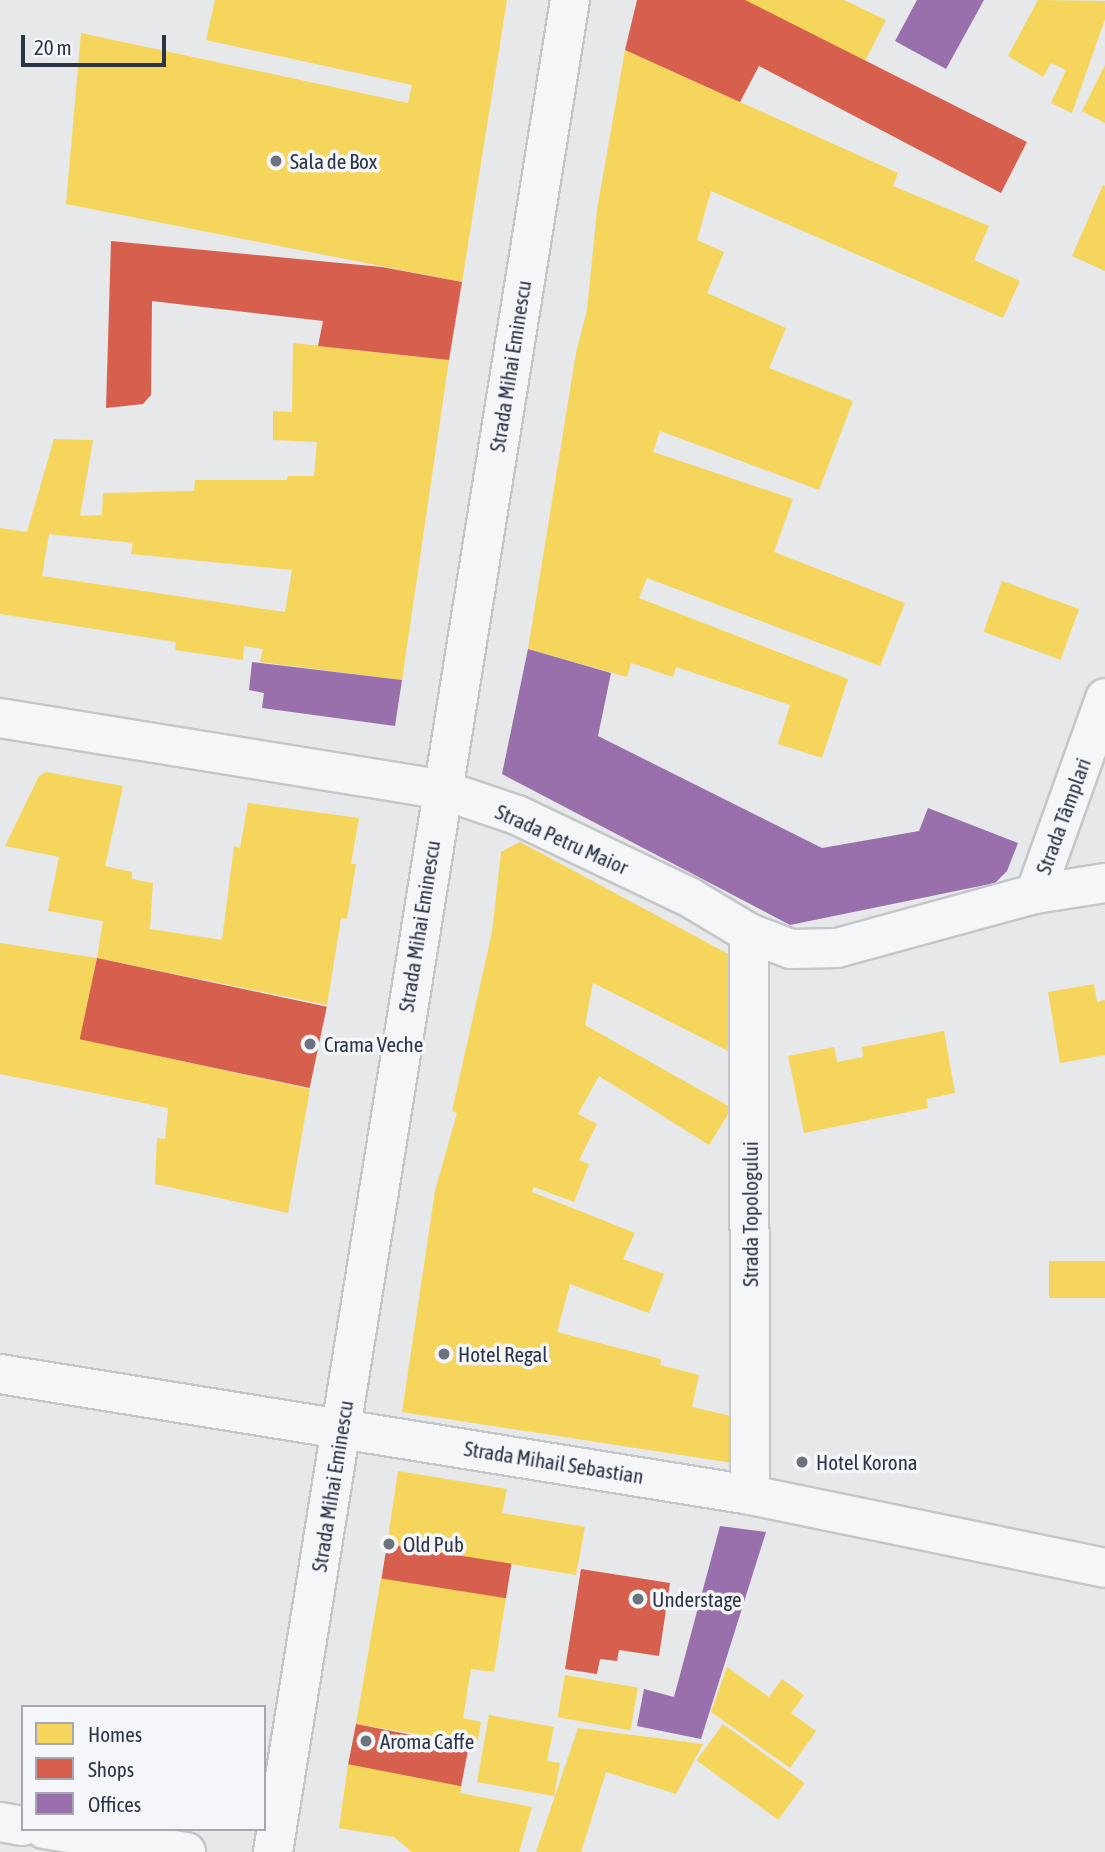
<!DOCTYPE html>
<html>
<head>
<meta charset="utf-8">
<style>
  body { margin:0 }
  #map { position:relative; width:1105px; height:1852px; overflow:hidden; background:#e6e8ea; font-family:"Asap Condensed",sans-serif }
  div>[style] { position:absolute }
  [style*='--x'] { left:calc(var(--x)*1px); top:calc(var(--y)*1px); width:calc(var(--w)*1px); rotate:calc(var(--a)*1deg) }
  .homes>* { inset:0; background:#f6d55c; transform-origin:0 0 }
  .shops>* { inset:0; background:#d6604d; transform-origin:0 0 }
  .offices>* { inset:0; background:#9970ab }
  .roads { filter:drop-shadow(2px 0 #c4c6c8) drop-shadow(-2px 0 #c4c6c8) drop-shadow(0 2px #c4c6c8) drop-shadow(0 -2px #c4c6c8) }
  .street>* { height:38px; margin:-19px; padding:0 19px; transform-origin:19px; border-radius:19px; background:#f5f6f7 }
  .dots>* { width:19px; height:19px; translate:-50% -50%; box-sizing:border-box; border:4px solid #f4f6f9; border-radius:50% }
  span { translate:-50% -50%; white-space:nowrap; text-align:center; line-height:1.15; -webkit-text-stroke:7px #f4f6f9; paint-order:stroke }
  .poi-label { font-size:21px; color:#2b3445 }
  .left { translate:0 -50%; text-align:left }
  .street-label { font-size:21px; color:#2b3445 }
  .legend { position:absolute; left:21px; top:1705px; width:245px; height:126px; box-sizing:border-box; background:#f4f6f9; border:2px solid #a4a8b1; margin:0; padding:9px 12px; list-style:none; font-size:21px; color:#2b3445 }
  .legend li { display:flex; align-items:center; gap:14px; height:35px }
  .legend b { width:35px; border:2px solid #a4a8b1 }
  .scale { position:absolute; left:21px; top:35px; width:145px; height:32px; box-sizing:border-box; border:4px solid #2b3445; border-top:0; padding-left:9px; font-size:21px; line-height:24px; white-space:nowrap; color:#2b3445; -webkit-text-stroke:5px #f4f6f9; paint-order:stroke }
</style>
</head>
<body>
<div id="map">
  <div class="homes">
    <i style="clip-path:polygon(215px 0,507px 0,462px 282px,66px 204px,81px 33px,408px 103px,412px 85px,206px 40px)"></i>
    <i style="clip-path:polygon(744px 0,844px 0,886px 20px,865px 61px)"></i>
    <i style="clip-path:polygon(1038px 0,1105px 1px,1105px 19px,1072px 113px,1051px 103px,1066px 70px,1051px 63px,1043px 77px,1008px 56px)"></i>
    <i style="clip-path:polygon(625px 50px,898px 173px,893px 186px,989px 226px,974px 260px,1020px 281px,1003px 318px,711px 191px,697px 240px,724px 252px,707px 293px,786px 328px,769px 368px,853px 401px,819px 490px,660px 431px,653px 452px,793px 499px,774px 552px,905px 603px,880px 666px,647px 578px,639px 598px,848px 679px,822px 758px,778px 744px,790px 705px,676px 667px,673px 677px,631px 663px,627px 677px,528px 649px,576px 353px,587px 310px,597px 210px)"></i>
    <i style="clip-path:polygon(1105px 65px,1105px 123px,1082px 111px)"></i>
    <i style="clip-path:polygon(1103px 185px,1105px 186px,1105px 271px,1072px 256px)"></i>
    <i style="clip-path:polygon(evenodd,293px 343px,449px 360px,402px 680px,260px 662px,263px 649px,244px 646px,243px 660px,175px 650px,176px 642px,0 614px,0 528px,27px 532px,54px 439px,93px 440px,80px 516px,102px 515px,103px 493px,194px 491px,195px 480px,287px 480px,288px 476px,314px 476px,317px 442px,273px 440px,273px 411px,292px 412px,293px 343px,49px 534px,133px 543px,131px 554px,292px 570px,285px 612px,42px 576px,49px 534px)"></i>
    <i style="left:1002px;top:581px;width:82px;height:54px;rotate:20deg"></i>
    <i style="clip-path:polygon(46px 772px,123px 786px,105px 866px,132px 872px,132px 879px,153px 883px,150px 929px,222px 940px,234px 846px,240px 848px,248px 803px,359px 818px,351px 864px,356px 864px,347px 919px,341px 918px,327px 1005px,97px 958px,81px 1039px,310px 1089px,288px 1213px,155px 1184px,157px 1138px,165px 1139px,168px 1108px,0 1074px,0 943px,97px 958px,103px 921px,48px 911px,59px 857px,5px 846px,39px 776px)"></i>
    <i style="clip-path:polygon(520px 842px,732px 956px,728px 1051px,593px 983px,585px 1025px,732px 1108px,709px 1145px,599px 1076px,578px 1114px,597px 1124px,579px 1160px,589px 1164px,574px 1202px,534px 1187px,532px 1192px,635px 1233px,623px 1259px,664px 1274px,649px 1313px,570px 1284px,557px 1332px,661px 1359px,660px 1365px,699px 1375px,692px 1407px,740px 1418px,739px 1464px,402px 1412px,435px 1191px,457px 1113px,452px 1111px,492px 932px,501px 852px)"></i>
    <i style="clip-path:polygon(1094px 984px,1097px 1002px,1105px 1000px,1105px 1055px,1060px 1063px,1048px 992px)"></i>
    <i style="clip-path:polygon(944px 1031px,955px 1093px,926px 1099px,928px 1108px,804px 1133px,788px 1056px,834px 1047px,837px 1062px,863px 1057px,862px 1047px)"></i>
    <i style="left:1105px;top:1261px;width:37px;height:56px;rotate:90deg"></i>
    <i style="clip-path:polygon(398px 1471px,507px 1489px,502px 1513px,585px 1527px,576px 1575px,387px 1544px)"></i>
    <i style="clip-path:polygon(381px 1578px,506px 1598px,494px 1672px,471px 1669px,463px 1718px,481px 1722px,477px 1744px,356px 1724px)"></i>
    <i style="clip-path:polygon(727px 1667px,769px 1697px,782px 1679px,804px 1695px,791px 1713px,816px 1731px,790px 1768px,711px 1712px)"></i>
    <i style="left:565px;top:1675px;width:74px;height:43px;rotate:10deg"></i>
    <i style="clip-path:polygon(489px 1715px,554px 1727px,547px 1761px,560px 1763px,554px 1796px,477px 1782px)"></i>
    <i style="left:723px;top:1724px;width:101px;height:45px;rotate:36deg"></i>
    <i style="clip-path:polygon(578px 1728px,703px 1744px,676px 1794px,606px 1772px,581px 1852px,536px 1852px)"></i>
    <i style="clip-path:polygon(348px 1764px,462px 1785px,460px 1793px,532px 1807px,519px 1852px,412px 1852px,394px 1837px,339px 1828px)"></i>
  </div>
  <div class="shops">
    <i style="clip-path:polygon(637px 0,745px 0,1027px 142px,1001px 193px,759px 66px,740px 102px,625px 50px)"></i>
    <i style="clip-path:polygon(111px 241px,382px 267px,462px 282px,449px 360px,318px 346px,323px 321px,152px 301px,151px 395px,143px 404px,106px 408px)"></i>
    <i style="left:97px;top:958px;width:235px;height:83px;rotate:12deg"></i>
    <i style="left:387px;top:1544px;width:126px;height:35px;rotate:9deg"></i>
    <i style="clip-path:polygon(581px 1569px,670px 1583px,659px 1656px,619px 1650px,617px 1661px,600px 1659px,597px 1674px,565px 1669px)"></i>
    <i style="left:356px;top:1724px;width:115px;height:41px;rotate:11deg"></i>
  </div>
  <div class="offices">
    <i style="clip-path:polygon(917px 0,984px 0,946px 69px,895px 41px)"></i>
    <i style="clip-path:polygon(528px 649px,611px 673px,598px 736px,822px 848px,919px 831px,928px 808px,1018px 843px,1007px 871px,995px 883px,790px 925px,502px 774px)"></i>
    <i style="clip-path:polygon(252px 662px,402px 680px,395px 726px,262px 708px,264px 693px,249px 690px)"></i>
    <i style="clip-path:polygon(720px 1526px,766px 1532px,701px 1739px,637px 1726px,644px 1689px,674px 1697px)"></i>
  </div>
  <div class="roads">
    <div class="street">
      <i style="--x:0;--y:718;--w:446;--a:9.2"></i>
      <i style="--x:440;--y:789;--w:81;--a:18.7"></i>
      <i style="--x:517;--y:815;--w:191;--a:25.5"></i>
      <i style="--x:689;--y:897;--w:70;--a:31"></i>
      <i style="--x:749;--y:933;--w:45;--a:20.9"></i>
      <i style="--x:791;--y:949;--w:46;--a:-1.2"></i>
      <i style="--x:837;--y:948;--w:205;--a:-15.3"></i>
      <i style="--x:1035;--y:894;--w:71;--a:-8.9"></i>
      <i style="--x:1035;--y:894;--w:208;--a:-70.3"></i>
      <i style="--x:749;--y:933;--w:562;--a:89.9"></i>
      <i style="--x:0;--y:1374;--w:760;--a:9.16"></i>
      <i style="--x:750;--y:1495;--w:362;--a:11.6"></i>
      <i style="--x:0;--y:1822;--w:23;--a:10"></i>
      <i style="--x:44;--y:1829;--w:144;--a:9.2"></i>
      <i style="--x:273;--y:1852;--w:1876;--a:-80.89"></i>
    </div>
  </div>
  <div class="dots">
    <i style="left:276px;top:161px;background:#6c737f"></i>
    <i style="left:310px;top:1044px;background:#6c737f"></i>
    <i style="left:444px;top:1354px;background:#6c737f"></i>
    <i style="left:802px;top:1462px;background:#6c737f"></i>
    <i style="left:389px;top:1544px;background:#6c737f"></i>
    <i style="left:638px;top:1599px;background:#6c737f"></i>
    <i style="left:366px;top:1741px;background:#6c737f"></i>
  </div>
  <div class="poi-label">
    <span class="left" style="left:290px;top:161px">Sala de Box</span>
    <span class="left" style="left:324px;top:1044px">Crama Veche</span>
    <span class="left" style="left:458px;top:1354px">Hotel Regal</span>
    <span class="left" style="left:816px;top:1462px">Hotel Korona</span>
    <span class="left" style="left:403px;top:1544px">Old Pub</span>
    <span class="left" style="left:652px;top:1599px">Understage</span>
    <span class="left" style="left:380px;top:1741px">Aroma Caffe</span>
  </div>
  <div class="street-label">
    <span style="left:510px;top:366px;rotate:-81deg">Strada Mihai Eminescu</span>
    <span style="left:1063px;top:816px;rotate:-70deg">Strada Tâmplari</span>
    <span style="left:562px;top:839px;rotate:24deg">Strada Petru Maior</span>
    <span style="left:419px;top:926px;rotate:-81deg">Strada Mihai Eminescu</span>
    <span style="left:750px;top:1214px;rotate:-90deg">Strada Topologului</span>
    <span style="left:554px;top:1462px;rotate:9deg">Strada Mihail Sebastian</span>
    <span style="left:332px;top:1486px;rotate:-81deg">Strada Mihai Eminescu</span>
  </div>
  <ul class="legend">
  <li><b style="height:19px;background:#f6d55c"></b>Homes</li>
  <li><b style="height:19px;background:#d6604d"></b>Shops</li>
  <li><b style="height:19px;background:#9970ab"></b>Offices</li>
  </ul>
  <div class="scale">20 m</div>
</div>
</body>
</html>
